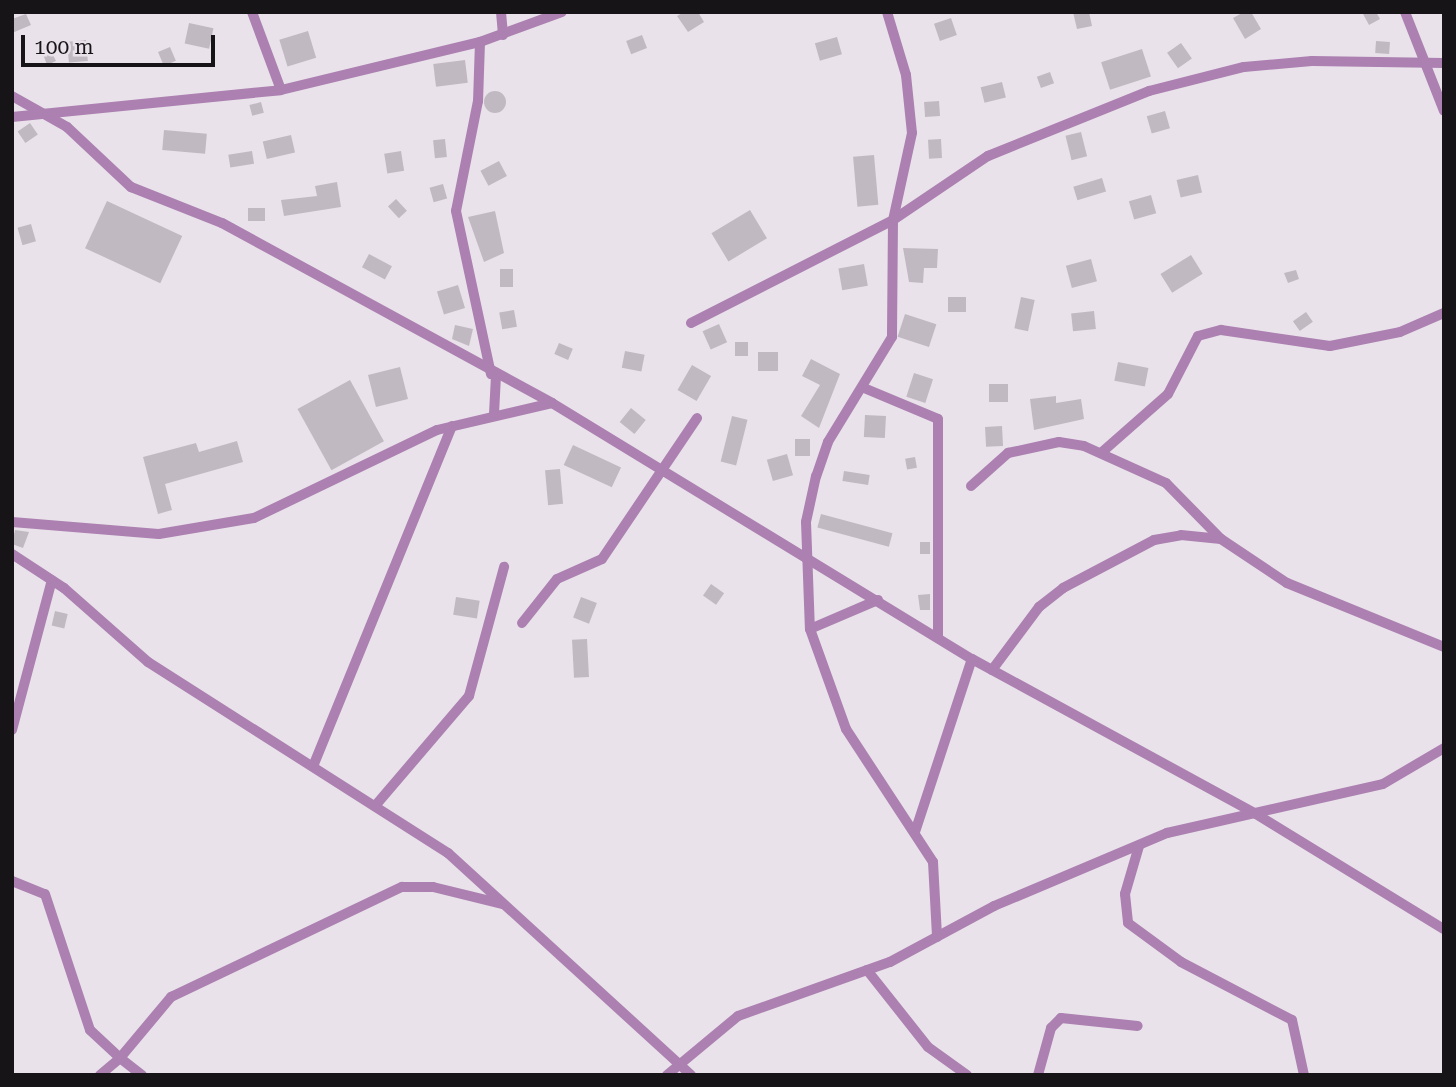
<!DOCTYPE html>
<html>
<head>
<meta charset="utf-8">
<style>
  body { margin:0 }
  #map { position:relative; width:1456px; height:1087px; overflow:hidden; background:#eae2eb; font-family:"Roboto Serif",serif }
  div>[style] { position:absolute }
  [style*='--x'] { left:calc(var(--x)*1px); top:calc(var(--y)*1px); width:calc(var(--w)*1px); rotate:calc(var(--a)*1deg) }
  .building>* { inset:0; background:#c1b9c2; transform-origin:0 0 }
  .round { border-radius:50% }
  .minor>* { height:10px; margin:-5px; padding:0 5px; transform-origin:5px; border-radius:5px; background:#ac81b1 }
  span { translate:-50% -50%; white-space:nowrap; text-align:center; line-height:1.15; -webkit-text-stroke:7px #eae2eb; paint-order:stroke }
  .frame { position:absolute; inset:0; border:14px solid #171418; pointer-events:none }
  .scale { position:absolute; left:21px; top:35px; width:194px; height:32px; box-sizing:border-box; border:4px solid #171418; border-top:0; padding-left:9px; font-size:21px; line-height:24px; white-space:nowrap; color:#171418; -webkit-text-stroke:5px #eae2eb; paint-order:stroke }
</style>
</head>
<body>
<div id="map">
  <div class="building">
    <i style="clip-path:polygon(684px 12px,698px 12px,704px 22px,688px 32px,677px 16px)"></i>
    <i style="clip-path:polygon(1073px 12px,1089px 12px,1092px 26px,1077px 29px)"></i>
    <i style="clip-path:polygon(1244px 12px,1251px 12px,1261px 29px,1245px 39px,1233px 18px)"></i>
    <i style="clip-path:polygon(1362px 12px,1376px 12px,1380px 19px,1369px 25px)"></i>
    <i style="clip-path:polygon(26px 14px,31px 25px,12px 33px,12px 19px)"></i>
    <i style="left:951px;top:18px;width:18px;height:18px;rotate:71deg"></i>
    <i style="left:189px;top:23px;width:25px;height:21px;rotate:12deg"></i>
    <i style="left:308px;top:31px;width:28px;height:30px;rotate:73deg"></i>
    <i style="left:642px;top:35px;width:14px;height:17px;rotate:69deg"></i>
    <i style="left:837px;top:37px;width:18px;height:23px;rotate:74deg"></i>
    <i style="left:86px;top:40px;width:21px;height:19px;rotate:85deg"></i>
    <i style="left:1376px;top:41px;width:14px;height:12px;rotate:4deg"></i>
    <i style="clip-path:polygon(47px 43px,56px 61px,47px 65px,40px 46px)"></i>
    <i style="left:1181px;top:43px;width:19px;height:17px;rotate:55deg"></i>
    <i style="left:170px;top:47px;width:15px;height:13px;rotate:67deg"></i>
    <i style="left:1142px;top:49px;width:29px;height:43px;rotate:72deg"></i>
    <i style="left:465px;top:60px;width:23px;height:32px;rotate:83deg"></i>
    <i style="left:1050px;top:72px;width:12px;height:14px;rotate:70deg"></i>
    <i style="left:1002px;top:82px;width:16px;height:22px;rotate:76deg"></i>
    <i class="round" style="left:484px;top:91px;width:22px;height:22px"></i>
    <i style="left:939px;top:101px;width:15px;height:15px;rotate:86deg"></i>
    <i style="left:261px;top:102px;width:11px;height:12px;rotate:75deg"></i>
    <i style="left:1165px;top:111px;width:18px;height:19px;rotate:74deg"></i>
    <i style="left:30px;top:123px;width:14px;height:15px;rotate:56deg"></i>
    <i style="left:164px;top:130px;width:43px;height:20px;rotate:5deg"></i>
    <i style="left:1081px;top:132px;width:25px;height:16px;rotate:76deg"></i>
    <i style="left:291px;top:135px;width:18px;height:29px;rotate:77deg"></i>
    <i style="left:445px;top:139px;width:18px;height:12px;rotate:84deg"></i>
    <i style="left:941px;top:139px;width:19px;height:13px;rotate:87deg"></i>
    <i style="left:252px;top:151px;width:13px;height:24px;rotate:81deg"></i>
    <i style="left:401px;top:151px;width:20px;height:17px;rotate:81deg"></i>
    <i style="left:874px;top:155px;width:50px;height:21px;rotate:85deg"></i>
    <i style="left:499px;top:161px;width:17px;height:21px;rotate:62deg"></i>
    <i style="left:1198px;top:175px;width:18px;height:22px;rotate:77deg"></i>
    <i style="left:1102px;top:178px;width:14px;height:30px;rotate:73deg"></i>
    <i style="clip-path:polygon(337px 182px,341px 207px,284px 216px,281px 200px,317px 196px,315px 186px)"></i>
    <i style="left:443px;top:184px;width:15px;height:14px;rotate:74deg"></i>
    <i style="left:1151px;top:195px;width:19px;height:23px;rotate:74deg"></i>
    <i style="left:396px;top:199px;width:16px;height:11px;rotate:47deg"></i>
    <i style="left:107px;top:201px;width:83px;height:52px;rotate:25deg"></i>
    <i style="left:265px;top:208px;width:13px;height:17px;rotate:90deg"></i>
    <i style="left:750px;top:210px;width:33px;height:45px;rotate:59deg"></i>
    <i style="clip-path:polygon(495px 211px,504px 253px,484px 262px,468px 217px)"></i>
    <i style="left:31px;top:224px;width:18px;height:14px;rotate:74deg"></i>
    <i style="clip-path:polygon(903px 248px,938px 249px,937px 268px,924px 268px,923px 283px,909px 282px)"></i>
    <i style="left:369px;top:254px;width:26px;height:15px;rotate:28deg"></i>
    <i style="left:1191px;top:255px;width:22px;height:36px;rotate:58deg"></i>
    <i style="left:1091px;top:259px;width:23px;height:26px;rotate:75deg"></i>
    <i style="left:864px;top:264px;width:22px;height:26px;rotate:80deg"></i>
    <i style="left:500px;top:269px;width:13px;height:18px"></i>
    <i style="clip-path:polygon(1296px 270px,1299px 279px,1288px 283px,1284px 273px)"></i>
    <i style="left:458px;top:285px;width:24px;height:22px;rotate:73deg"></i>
    <i style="left:948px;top:297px;width:18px;height:15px"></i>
    <i style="left:1021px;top:297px;width:14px;height:32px;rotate:12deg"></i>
    <i style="left:514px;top:310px;width:17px;height:15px;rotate:80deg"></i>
    <i style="left:1094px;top:311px;width:18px;height:23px;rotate:84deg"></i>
    <i style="left:1306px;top:312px;width:12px;height:16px;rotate:55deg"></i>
    <i style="left:905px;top:314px;width:33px;height:24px;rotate:18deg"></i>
    <i style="left:719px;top:324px;width:20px;height:18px;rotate:66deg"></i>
    <i style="clip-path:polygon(455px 325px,473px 329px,469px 346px,452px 339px)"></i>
    <i style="left:735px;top:342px;width:13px;height:14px"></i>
    <i style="left:559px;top:343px;width:15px;height:12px;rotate:23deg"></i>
    <i style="left:625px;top:351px;width:20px;height:17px;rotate:11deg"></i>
    <i style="left:758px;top:352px;width:20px;height:19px"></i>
    <i style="clip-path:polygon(811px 359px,840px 374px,819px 428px,801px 416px,820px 385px,802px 376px)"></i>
    <i style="left:1118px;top:362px;width:31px;height:19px;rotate:11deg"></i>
    <i style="left:692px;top:365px;width:22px;height:29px;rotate:30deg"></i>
    <i style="left:400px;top:367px;width:33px;height:33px;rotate:76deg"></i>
    <i style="left:914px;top:373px;width:20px;height:25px;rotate:18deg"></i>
    <i style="left:350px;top:380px;width:70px;height:60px;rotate:61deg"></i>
    <i style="left:989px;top:384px;width:19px;height:18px"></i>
    <i style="clip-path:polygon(1056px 396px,1056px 403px,1081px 399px,1084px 419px,1034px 430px,1030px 399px)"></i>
    <i style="left:631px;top:408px;width:19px;height:18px;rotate:39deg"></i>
    <i style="left:865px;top:415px;width:21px;height:22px;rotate:3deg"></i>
    <i style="left:732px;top:416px;width:16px;height:47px;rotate:14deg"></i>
    <i style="left:1002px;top:426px;width:20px;height:17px;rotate:87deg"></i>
    <i style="left:795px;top:439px;width:15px;height:17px"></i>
    <i style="clip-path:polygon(237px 441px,243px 462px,165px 484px,172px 510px,158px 514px,143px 457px,196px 443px,199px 452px)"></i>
    <i style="left:573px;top:445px;width:53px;height:22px;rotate:25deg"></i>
    <i style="left:787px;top:454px;width:22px;height:21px;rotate:74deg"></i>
    <i style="left:915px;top:457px;width:11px;height:10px;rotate:80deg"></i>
    <i style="left:560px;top:469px;width:35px;height:15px;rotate:85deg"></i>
    <i style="left:844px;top:471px;width:26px;height:10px;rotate:9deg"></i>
    <i style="left:821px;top:514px;width:74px;height:14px;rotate:15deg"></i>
    <i style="clip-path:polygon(15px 530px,29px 532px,23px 548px,12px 544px)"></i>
    <i style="left:920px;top:542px;width:10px;height:12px"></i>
    <i style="left:711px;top:584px;width:16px;height:14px;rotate:35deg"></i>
    <i style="clip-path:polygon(930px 594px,930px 610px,920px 610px,918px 595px)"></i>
    <i style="left:456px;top:597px;width:24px;height:18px;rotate:9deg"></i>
    <i style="left:581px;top:597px;width:17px;height:22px;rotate:21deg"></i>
    <i style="left:55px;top:611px;width:13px;height:15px;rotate:13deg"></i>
    <i style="left:587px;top:639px;width:38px;height:15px;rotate:87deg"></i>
  </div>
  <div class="minor">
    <i style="--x:252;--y:12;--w:83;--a:69.6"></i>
    <i style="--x:501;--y:12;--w:23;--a:85"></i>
    <i style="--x:887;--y:12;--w:66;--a:73.2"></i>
    <i style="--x:906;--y:75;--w:58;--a:84.1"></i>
    <i style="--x:912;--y:133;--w:89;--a:102.3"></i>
    <i style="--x:893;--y:220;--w:117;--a:90.5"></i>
    <i style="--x:892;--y:337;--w:123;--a:121.4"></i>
    <i style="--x:828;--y:442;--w:36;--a:109"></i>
    <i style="--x:816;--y:476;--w:47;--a:102.3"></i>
    <i style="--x:806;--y:522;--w:107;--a:87.9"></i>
    <i style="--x:810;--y:629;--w:106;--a:70.2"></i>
    <i style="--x:846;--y:729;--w:159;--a:56.8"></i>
    <i style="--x:933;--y:862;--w:75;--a:86.9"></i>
    <i style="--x:1405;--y:12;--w:106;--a:68.5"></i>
    <i style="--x:480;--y:42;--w:59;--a:91.9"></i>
    <i style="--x:478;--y:101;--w:112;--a:101.3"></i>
    <i style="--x:456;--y:211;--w:167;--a:77.9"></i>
    <i style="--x:12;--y:96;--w:63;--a:29.4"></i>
    <i style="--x:67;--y:127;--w:88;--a:43.2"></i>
    <i style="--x:131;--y:187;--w:98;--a:21.6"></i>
    <i style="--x:222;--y:223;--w:376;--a:28.6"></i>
    <i style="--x:552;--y:403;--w:492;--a:31.4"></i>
    <i style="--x:972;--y:659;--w:324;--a:28.6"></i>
    <i style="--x:1256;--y:814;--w:220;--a:31.5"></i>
    <i style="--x:12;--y:117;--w:270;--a:-5.7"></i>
    <i style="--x:281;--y:90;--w:205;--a:-13.6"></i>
    <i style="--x:480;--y:42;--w:87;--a:-20.1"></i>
    <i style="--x:691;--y:323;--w:227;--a:-27"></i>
    <i style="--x:893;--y:220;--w:115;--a:-34"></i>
    <i style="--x:988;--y:156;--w:174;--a:-22"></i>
    <i style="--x:1149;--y:91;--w:98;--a:-14.2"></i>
    <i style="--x:1244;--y:67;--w:68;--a:-5"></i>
    <i style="--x:1312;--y:61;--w:132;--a:0.9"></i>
    <i style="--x:864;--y:388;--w:80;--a:22.7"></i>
    <i style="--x:938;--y:419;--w:217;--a:90"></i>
    <i style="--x:494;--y:414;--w:38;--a:-87"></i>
    <i style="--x:1101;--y:453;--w:89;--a:-41.4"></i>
    <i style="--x:1168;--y:394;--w:65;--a:-62.7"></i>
    <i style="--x:1198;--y:336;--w:24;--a:-15"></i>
    <i style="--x:1221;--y:330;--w:110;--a:8.4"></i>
    <i style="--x:1330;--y:346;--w:71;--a:-11.3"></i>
    <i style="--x:1400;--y:332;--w:48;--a:-23.4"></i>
    <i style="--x:971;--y:486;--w:50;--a:-41.7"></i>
    <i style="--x:1008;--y:453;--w:52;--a:-12.2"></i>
    <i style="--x:1059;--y:442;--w:25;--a:9"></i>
    <i style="--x:1084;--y:446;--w:90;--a:24.3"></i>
    <i style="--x:1166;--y:483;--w:78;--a:45.5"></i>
    <i style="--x:12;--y:522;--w:147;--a:4.7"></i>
    <i style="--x:159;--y:534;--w:96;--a:-9.6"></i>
    <i style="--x:254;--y:518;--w:203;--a:-25.7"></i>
    <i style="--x:437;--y:430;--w:118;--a:-13.2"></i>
    <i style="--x:12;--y:554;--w:62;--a:33.2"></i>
    <i style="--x:64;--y:588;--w:112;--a:41.4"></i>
    <i style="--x:148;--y:662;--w:356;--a:32.5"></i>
    <i style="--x:448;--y:853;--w:329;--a:42.4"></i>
    <i style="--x:522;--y:623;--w:56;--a:-51.5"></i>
    <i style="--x:557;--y:579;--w:49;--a:-24"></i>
    <i style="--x:602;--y:559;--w:170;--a:-56"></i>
    <i style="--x:810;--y:629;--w:74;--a:-23.1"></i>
    <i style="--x:992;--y:670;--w:79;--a:-53.3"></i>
    <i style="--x:1039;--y:607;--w:31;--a:-38"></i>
    <i style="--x:1063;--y:588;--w:103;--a:-27.8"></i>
    <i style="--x:1154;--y:540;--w:27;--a:-10"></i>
    <i style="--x:1181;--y:535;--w:40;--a:5.7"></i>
    <i style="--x:1221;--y:539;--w:79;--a:33.7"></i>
    <i style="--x:1287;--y:583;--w:170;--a:22.2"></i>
    <i style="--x:12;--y:730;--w:155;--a:-75.1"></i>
    <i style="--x:314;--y:764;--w:365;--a:-67.8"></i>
    <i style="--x:375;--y:806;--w:145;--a:-49.5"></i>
    <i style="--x:469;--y:696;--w:134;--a:-74.8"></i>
    <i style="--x:915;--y:832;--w:182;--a:-71.8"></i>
    <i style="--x:1139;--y:846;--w:50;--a:106.3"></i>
    <i style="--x:1125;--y:894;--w:29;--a:84"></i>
    <i style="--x:1128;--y:923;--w:66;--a:36.3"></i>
    <i style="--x:1181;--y:962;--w:125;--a:27.6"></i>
    <i style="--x:1292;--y:1020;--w:56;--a:77.7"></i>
    <i style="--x:12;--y:881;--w:35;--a:22"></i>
    <i style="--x:45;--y:894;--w:143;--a:71.7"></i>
    <i style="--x:90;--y:1030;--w:41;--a:43"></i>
    <i style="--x:120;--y:1058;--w:80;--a:-50.1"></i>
    <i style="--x:171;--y:997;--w:256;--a:-25.5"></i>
    <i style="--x:402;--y:887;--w:31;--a:0"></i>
    <i style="--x:433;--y:887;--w:71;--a:13.8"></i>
    <i style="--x:867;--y:970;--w:98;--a:51.6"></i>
    <i style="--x:928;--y:1047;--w:48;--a:35.7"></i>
    <i style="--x:100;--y:1075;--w:26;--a:-40"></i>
    <i style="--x:120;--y:1058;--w:28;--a:38"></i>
    <i style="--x:667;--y:1075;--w:92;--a:-39.7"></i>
    <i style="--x:738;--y:1016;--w:161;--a:-19.6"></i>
    <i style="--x:890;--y:962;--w:118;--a:-28.3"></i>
    <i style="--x:994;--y:906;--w:188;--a:-22.9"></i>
    <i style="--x:1167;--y:833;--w:221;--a:-12.8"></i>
    <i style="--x:1383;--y:784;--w:71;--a:-30.5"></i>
    <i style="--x:1038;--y:1075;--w:49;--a:-74.5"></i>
    <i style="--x:1051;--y:1028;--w:14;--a:-45"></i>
    <i style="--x:1061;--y:1018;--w:77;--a:5.9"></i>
  </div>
  <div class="frame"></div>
  <div class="scale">100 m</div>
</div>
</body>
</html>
